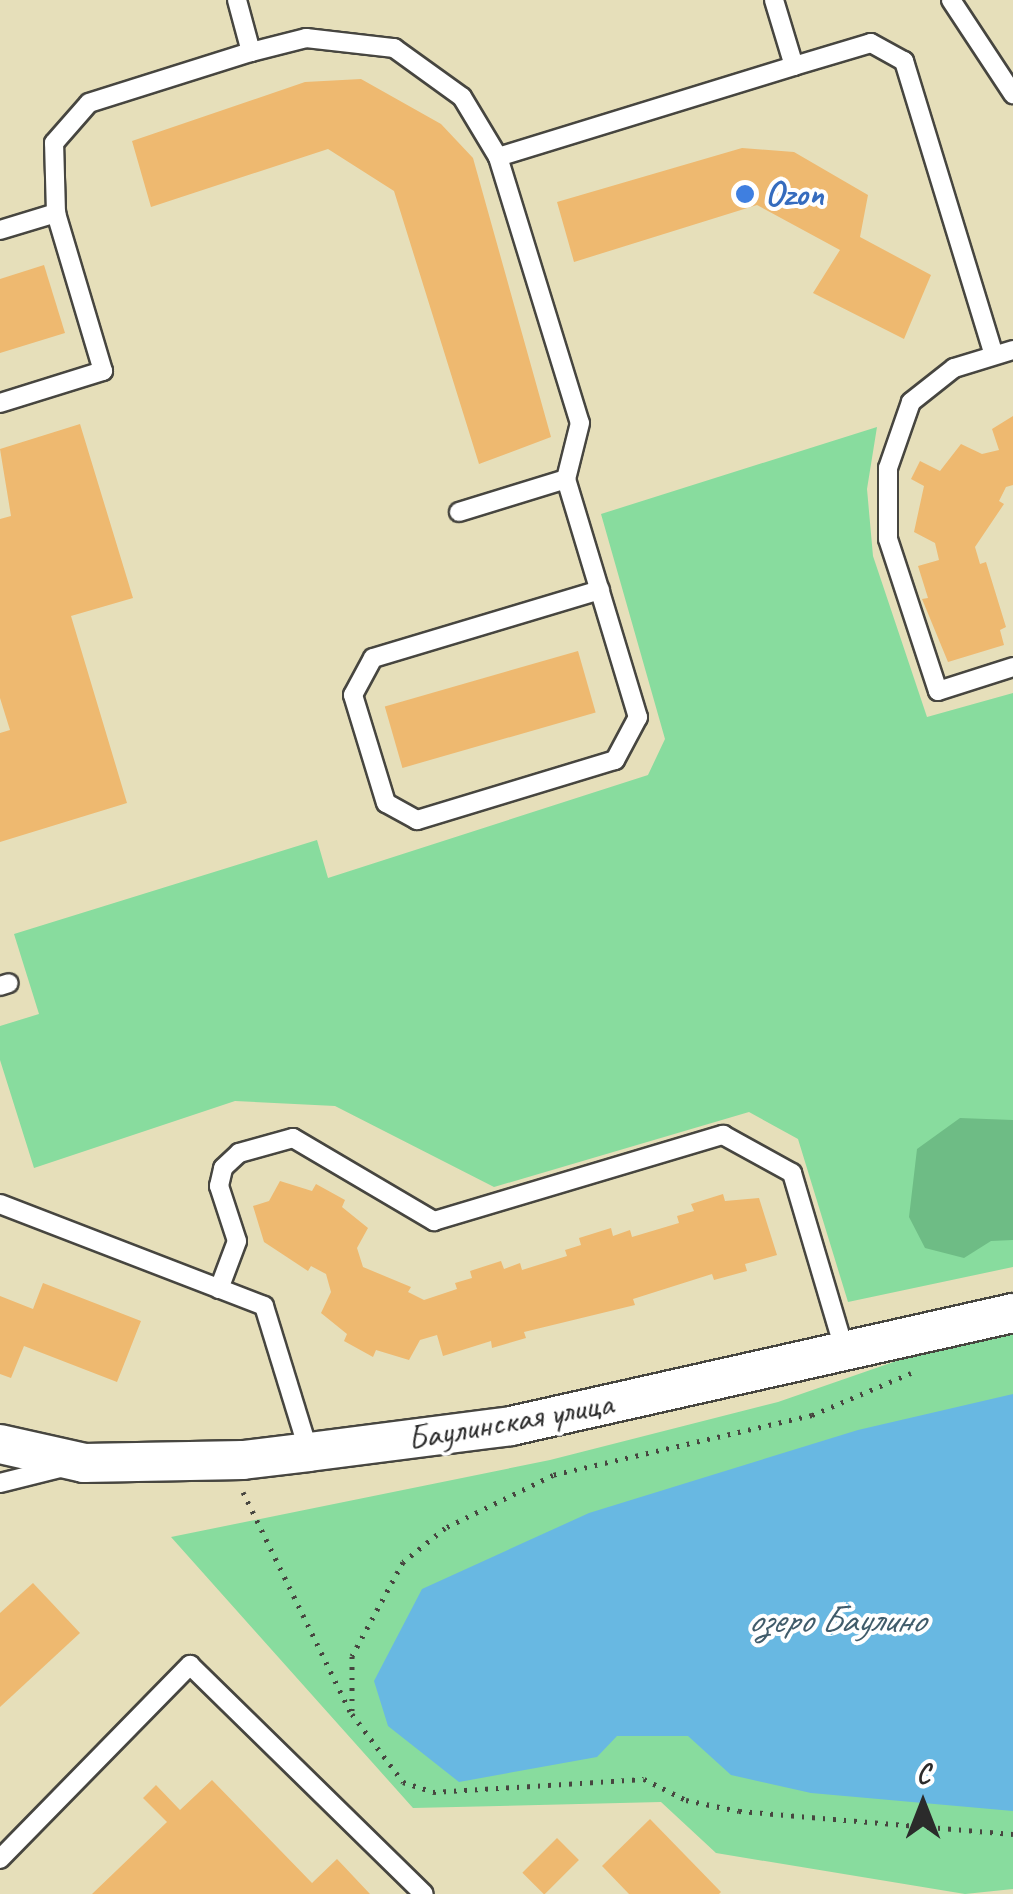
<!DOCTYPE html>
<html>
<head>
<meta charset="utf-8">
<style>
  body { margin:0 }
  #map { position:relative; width:1013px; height:1894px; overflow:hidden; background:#e6dfba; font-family:Caveat,sans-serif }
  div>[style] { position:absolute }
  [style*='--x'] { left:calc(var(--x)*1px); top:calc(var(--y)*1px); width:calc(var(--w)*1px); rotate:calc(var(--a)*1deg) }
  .green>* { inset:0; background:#88dc9e }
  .forest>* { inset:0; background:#6ebc85 }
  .water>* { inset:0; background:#68b8e2 }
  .building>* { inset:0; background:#eeb970; transform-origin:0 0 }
  .path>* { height:5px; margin-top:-2.5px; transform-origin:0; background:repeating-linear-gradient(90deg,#474640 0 2.5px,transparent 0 10.5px) }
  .roads { filter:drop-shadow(2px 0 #474640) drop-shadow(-2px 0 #474640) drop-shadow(0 2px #474640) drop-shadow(0 -2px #474640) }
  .service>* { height:18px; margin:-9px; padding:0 9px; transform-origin:9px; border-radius:9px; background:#fff }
  .minor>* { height:38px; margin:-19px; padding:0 19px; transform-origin:19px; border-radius:19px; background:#fff }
  .dots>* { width:28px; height:28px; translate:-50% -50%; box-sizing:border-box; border:5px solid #fff; border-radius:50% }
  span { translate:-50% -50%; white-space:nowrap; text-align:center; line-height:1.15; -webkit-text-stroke:8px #fff; paint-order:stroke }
  .shop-label { font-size:35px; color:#366cbe; font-weight:700 }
  .left { translate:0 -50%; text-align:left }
  .street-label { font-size:35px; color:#2b2b2b }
  .water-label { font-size:38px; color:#405c6b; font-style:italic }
  .north { position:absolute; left:873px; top:1754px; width:100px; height:100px; -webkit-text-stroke:8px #fff; paint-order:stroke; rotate:0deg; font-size:28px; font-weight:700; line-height:40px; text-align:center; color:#2b2b2b }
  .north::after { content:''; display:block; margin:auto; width:35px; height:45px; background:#2b2b2b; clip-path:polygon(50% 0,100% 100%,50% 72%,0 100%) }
</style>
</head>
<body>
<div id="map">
  <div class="green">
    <i style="clip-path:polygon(877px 427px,867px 489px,873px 556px,927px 717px,1013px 693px,1013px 1267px,848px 1302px,798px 1139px,749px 1112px,494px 1187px,335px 1106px,235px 1101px,34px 1168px,0 1060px,0 1026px,39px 1014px,14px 934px,317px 840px,328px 878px,648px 775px,665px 739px,601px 514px)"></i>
    <i style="clip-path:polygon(1013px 1333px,1013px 1889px,965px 1894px,716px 1853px,661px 1802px,413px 1808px,171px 1537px,550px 1460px,778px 1402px,928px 1350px)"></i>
  </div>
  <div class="forest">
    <i style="clip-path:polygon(960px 1118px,1013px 1120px,1013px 1240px,991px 1241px,964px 1258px,925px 1248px,909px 1217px,917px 1149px)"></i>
  </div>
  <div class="water">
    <i style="clip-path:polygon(1013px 1394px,1013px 1811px,811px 1793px,731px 1775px,688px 1736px,617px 1736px,597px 1757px,459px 1782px,388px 1726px,374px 1681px,422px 1589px,589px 1513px,858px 1430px)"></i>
  </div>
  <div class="building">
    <i style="clip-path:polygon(361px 79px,441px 124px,473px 158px,551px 437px,479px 464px,394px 191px,328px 149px,151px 207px,132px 141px,305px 82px)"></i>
    <i style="clip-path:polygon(742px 148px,794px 152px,868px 195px,860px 237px,931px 275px,904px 339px,813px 293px,840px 250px,757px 205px,574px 262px,557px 202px)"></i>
    <i style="clip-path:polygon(44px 265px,65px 333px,0 353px,0 279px)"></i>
    <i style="clip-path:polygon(1013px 416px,1013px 485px,1006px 487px,999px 501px,1004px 504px,975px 547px,980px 564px,986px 562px,1006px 627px,1000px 630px,1004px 645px,948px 662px,922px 599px,928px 598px,918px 566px,939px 560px,935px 543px,914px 532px,924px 486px,911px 479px,920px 461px,940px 471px,961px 444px,982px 454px,999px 450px,992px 429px)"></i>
    <i style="clip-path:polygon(80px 424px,133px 598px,71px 616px,127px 803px,0 842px,0 733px,10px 730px,0 698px,0 519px,11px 516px,0 449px)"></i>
    <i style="left:578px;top:651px;width:64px;height:201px;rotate:74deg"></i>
    <i style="clip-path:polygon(280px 1181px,312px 1191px,316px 1184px,345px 1200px,342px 1207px,368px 1228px,357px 1248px,363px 1267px,411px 1287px,408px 1292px,424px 1300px,457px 1289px,455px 1283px,472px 1278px,470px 1271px,501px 1261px,504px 1269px,520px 1263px,522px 1270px,567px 1256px,565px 1250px,581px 1245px,579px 1238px,611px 1228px,613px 1236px,630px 1230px,632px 1237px,679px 1223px,677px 1216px,694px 1211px,691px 1204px,723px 1194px,725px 1201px,759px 1198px,777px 1255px,745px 1264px,747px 1271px,714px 1280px,712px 1274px,633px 1299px,635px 1305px,524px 1332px,526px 1338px,492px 1348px,491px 1341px,443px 1356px,437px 1335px,420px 1340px,409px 1360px,376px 1350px,373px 1357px,344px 1341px,347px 1334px,321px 1313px,331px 1292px,326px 1274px,311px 1266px,308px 1271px,264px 1242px,253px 1206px,269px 1201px)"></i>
    <i style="clip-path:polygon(43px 1283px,141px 1321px,117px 1382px,24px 1346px,11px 1378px,0 1374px,0 1296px,33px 1309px)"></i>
    <i style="clip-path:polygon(33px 1583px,80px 1633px,0 1707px,0 1613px)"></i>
    <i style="clip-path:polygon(212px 1780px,312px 1883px,337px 1859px,370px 1894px,92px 1894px,167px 1822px,143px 1798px,156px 1785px,180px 1810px)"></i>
    <i style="clip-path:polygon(650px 1819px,721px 1892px,719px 1894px,629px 1894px,602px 1866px)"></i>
    <i style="left:557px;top:1838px;width:31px;height:49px;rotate:45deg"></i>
  </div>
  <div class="path">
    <i style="--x:911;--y:1373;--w:108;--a:157"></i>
    <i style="--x:812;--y:1415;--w:266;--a:167"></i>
    <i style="--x:553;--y:1475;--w:120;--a:153.9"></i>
    <i style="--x:445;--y:1528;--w:54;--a:141"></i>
    <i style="--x:403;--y:1562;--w:107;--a:118.5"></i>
    <i style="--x:352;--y:1656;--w:58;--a:90"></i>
    <i style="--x:352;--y:1714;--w:85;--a:53.1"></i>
    <i style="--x:403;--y:1782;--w:32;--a:18"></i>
    <i style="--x:433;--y:1792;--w:211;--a:-3.5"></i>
    <i style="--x:644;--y:1779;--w:47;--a:26.6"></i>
    <i style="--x:686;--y:1800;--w:54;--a:11.7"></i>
    <i style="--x:739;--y:1811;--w:275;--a:4.8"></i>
    <i style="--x:243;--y:1492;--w:244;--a:64"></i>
  </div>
  <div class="roads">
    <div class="service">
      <i style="--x:237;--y:0;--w:54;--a:74.9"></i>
      <i style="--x:251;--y:52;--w:57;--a:-14.3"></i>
      <i style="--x:306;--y:38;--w:89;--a:6.5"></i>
      <i style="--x:394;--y:48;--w:84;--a:35.8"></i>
      <i style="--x:462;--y:97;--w:70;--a:59"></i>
      <i style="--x:498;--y:157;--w:310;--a:-17.1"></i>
      <i style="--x:794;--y:66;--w:69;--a:-106.9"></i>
      <i style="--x:951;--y:0;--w:113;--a:56.6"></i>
      <i style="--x:794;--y:66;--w:80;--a:-16.6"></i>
      <i style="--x:871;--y:43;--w:38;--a:29"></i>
      <i style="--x:904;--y:61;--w:307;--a:73"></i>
      <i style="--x:498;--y:157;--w:278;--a:72.9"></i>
      <i style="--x:580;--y:423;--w:58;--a:104"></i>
      <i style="--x:0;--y:230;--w:59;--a:-16.9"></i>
      <i style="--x:56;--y:213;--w:70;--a:-91.6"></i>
      <i style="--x:54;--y:143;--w:53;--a:-48.8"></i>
      <i style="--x:89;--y:103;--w:170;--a:-17.5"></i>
      <i style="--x:1013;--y:350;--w:62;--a:163"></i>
      <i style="--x:954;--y:368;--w:55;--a:141.7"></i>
      <i style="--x:911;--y:402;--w:70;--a:109.2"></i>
      <i style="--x:888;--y:468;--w:71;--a:90"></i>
      <i style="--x:888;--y:539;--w:160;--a:71.8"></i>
      <i style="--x:938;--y:691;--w:79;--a:-17.7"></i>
      <i style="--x:0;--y:403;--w:108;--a:-17.3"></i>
      <i style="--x:103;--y:371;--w:165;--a:-106.6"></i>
      <i style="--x:459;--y:512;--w:112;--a:-17.1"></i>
      <i style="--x:566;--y:479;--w:249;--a:73.2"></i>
      <i style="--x:638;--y:717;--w:49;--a:118.1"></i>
      <i style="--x:615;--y:760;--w:207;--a:163.1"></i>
      <i style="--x:417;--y:820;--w:35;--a:-151"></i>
      <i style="--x:386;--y:803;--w:113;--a:-107"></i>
      <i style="--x:353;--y:695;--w:42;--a:-61.6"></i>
      <i style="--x:373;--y:658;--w:237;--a:-16.7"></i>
      <i style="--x:0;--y:986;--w:9;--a:-18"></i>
      <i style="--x:0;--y:1204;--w:283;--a:21.1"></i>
      <i style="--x:264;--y:1306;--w:153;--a:72.9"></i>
      <i style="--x:219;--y:1289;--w:51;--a:-69.4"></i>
      <i style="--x:237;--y:1241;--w:58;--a:-108.1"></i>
      <i style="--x:219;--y:1186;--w:18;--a:-77"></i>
      <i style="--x:223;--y:1168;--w:22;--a:-43"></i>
      <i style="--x:239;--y:1153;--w:56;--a:-15.5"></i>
      <i style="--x:293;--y:1138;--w:164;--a:30.5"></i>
      <i style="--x:434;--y:1221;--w:302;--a:-16.6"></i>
      <i style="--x:723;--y:1135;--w:79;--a:28.8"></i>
      <i style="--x:792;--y:1173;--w:187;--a:73.5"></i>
      <i style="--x:0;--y:1483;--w:66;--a:-14"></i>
      <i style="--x:0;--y:1859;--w:272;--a:-45.6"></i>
      <i style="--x:190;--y:1665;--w:327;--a:44.4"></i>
    </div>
    <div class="minor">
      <i style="--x:0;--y:1444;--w:86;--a:12.7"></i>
      <i style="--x:84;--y:1463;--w:159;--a:-1.1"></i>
      <i style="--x:243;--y:1460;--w:66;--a:-6.9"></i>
      <i style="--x:309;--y:1452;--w:204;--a:-7.3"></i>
      <i style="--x:511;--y:1426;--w:515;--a:-12.69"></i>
    </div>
  </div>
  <div class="dots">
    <i style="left:745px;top:194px;background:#3f7fe0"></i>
  </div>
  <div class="shop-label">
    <span class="left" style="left:765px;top:194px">Ozon</span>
  </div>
  <div class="street-label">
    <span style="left:510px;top:1421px;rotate:-10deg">Баулинская улица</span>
  </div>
  <div class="water-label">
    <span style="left:836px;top:1620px">озеро Баулино</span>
  </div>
  <div class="north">С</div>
</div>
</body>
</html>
